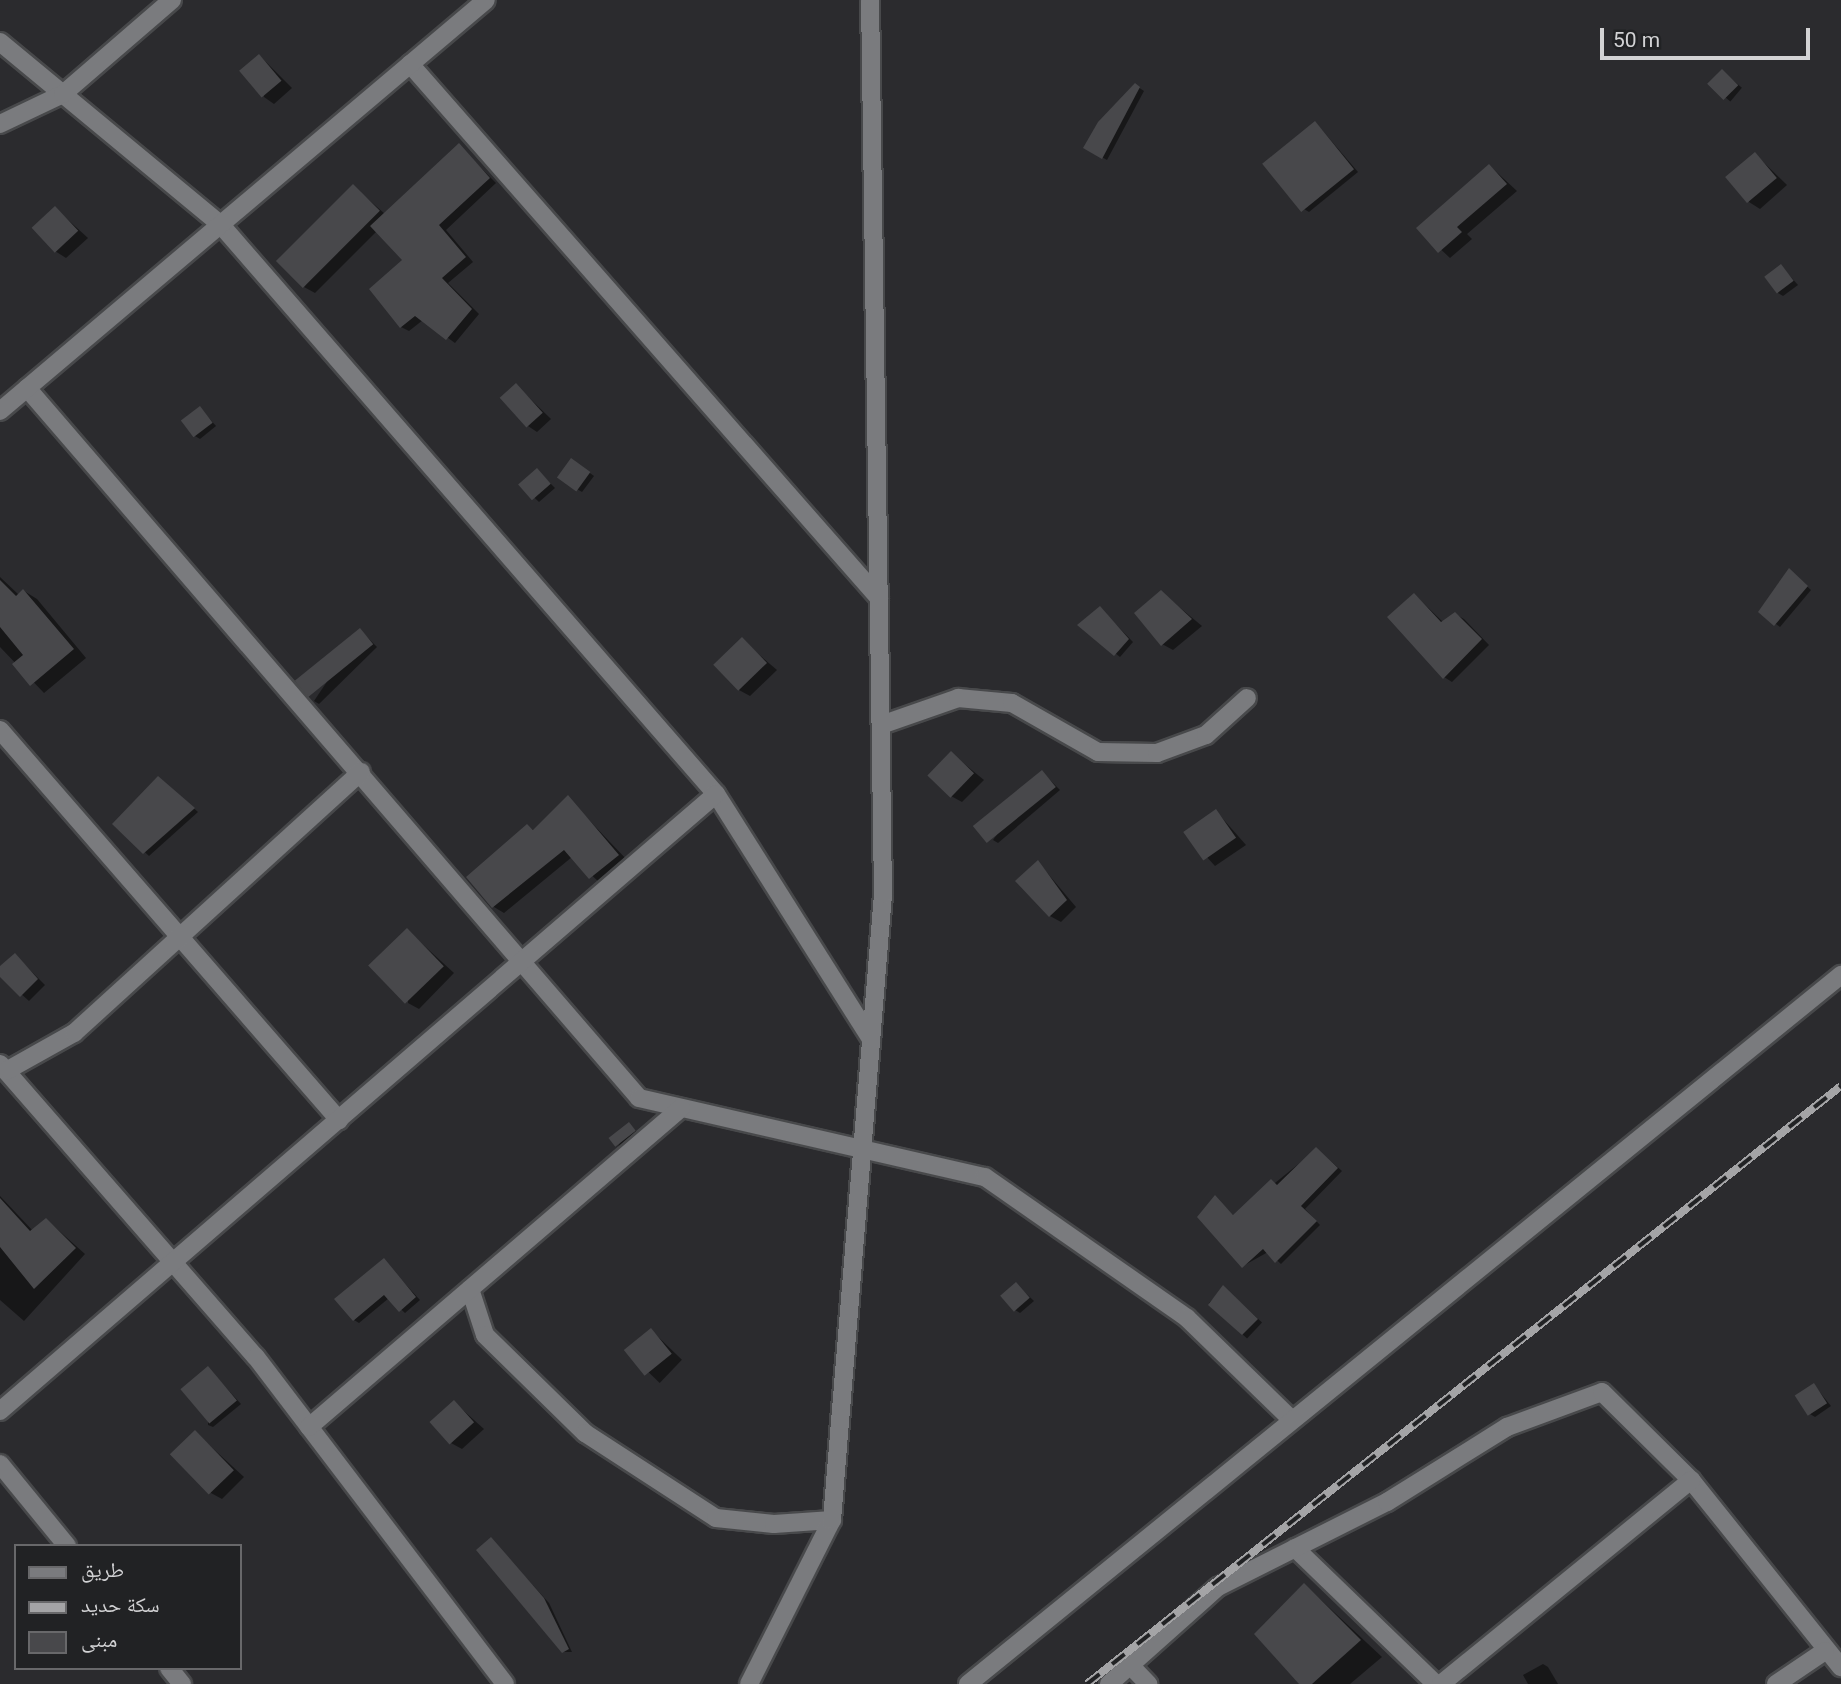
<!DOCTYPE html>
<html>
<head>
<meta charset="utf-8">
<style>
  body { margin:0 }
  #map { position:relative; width:1841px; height:1684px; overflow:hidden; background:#2b2b2e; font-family:Roboto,"Noto Naskh Arabic",sans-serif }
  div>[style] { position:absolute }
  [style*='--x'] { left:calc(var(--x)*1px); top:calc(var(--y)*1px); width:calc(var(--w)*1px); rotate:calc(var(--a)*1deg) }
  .shadow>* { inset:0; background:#0007; transform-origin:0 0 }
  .building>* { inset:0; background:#48484b; transform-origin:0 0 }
  .roads { filter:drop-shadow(2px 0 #48494b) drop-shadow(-2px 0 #48494b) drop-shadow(0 2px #48494b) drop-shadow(0 -2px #48494b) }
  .minor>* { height:18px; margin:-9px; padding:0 9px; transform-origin:9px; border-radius:9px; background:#7a7b7e }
  .rail>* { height:8px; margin-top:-4px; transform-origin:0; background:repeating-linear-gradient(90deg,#212224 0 16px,#a4a4a6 0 32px); box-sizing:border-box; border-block:2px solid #a4a4a6 }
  span { translate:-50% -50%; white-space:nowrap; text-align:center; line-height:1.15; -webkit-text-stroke:6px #212224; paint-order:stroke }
  .legend { position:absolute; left:14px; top:1544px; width:228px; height:126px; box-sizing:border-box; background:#212224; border:2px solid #68686a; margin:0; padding:9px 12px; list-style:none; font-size:21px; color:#d2d2d4 }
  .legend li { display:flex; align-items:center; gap:14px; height:35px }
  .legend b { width:35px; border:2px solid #68686a }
  .scale { position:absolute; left:1600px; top:28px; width:210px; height:32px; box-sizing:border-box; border:4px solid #d2d2d4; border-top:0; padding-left:9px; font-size:21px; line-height:24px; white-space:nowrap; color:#d2d2d4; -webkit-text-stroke:5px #212224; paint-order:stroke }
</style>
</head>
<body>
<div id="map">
  <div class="shadow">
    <i style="clip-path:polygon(260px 56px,292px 88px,274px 104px,264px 97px)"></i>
    <i style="left:1722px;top:71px;width:26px;height:18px;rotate:40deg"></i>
    <i style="clip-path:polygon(1135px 85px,1144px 91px,1107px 160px,1086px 148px)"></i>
    <i style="clip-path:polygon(1316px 123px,1358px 172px,1309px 212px,1304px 209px)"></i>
    <i style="clip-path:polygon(459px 146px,496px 183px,446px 230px,473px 262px,448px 283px,479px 314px,455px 343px,423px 320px,409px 331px,401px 327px,405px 260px,377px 231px,315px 293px,304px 287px,353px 186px,385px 214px)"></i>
    <i style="clip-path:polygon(1755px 154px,1787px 185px,1760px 209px,1749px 202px)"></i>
    <i style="clip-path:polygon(1490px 166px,1517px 191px,1467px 234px,1472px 239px,1450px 258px,1418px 228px)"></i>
    <i style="clip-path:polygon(55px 208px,88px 238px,66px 258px,55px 251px)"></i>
    <i style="clip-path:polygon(1781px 266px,1798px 285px,1783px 296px,1778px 293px)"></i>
    <i style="clip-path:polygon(516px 385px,551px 419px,537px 432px,528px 426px)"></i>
    <i style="clip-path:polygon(200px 408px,216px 426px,200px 439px,195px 436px)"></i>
    <i style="clip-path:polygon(576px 463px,594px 476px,582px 492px,577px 489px)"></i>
    <i style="clip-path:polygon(537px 470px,555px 488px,539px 502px,520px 484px)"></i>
    <i style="clip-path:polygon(1790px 571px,1811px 590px,1780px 627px,1760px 612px)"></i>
    <i style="clip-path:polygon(0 577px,19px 595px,24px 591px,37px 599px,86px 658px,44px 693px,0 647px)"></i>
    <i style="clip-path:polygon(1161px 592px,1202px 626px,1173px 650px,1162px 644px)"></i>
    <i style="clip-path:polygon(1415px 595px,1444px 623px,1455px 614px,1464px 619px,1489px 645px,1452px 682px,1444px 677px)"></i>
    <i style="clip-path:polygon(1100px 608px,1133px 642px,1120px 657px,1080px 625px)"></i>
    <i style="clip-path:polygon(361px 631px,377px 647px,319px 704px,314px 701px)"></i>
    <i style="clip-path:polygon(742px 640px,777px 670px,750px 696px,739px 690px)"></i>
    <i style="clip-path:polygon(951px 753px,984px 780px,962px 802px,951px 796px)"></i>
    <i style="clip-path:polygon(1042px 772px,1060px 790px,998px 843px,993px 840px)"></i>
    <i style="clip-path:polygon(163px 781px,198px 812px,149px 856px,114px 824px)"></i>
    <i style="clip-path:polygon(568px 798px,628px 861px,600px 883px,572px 857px,504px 913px,494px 907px,469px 878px,528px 826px,535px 831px)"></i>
    <i style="clip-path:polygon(1216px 811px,1246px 845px,1215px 866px,1185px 833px)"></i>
    <i style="clip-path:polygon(1038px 862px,1076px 907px,1061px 922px,1050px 916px)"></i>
    <i style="clip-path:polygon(407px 930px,454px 973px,419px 1009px,408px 1003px)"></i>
    <i style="clip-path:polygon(15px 955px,45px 985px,29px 1001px,0 975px)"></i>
    <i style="clip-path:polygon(629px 1124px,640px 1135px,623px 1149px,618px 1147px)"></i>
    <i style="clip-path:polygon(1317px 1149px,1342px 1171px,1305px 1209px,1320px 1225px,1281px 1264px,1268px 1252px,1243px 1266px,1215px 1197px,1234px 1216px)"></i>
    <i style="clip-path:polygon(0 1196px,33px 1231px,47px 1220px,85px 1254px,24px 1321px,0 1300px)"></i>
    <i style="clip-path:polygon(384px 1261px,420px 1300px,405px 1313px,389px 1298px,359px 1323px,354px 1320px)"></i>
    <i style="clip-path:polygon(1016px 1284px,1034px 1301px,1020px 1313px,1015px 1310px)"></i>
    <i style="left:1224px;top:1287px;width:52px;height:22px;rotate:43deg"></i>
    <i style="left:651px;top:1330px;width:43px;height:32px;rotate:44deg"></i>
    <i style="clip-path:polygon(208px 1368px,241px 1404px,213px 1427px,208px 1425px)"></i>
    <i style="clip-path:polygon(1814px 1385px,1831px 1406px,1815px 1417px,1810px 1414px)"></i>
    <i style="clip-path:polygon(454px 1402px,484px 1429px,462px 1449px,451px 1443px)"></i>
    <i style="clip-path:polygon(195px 1432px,244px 1477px,222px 1499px,211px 1493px)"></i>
    <i style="clip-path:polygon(491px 1539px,549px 1603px,572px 1652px,563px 1652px)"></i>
    <i style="clip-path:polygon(1305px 1585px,1382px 1657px,1350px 1684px,1301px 1684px)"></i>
    <i style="clip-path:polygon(1543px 1664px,1548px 1667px,1558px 1684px,1528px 1684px,1523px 1675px)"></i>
  </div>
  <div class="building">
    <i style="left:259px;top:54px;width:35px;height:26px;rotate:50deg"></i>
    <i style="left:1722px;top:69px;width:23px;height:21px;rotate:45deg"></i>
    <i style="clip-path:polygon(1135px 83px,1140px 87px,1102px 159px,1083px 148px,1098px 122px)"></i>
    <i style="left:1315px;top:121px;width:62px;height:68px;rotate:51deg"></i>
    <i style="clip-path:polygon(459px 143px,490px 178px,439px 225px,466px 257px,442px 278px,472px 309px,446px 340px,415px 316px,400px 328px,369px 289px,402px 260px,370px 226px)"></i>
    <i style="left:1755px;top:152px;width:34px;height:39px;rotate:50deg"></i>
    <i style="clip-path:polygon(1489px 164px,1507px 184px,1457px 227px,1462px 232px,1438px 253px,1416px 228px)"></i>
    <i style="left:353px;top:184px;width:38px;height:109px;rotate:45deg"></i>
    <i style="left:55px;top:206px;width:34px;height:32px;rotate:47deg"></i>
    <i style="left:1781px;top:264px;width:21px;height:21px;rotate:53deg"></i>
    <i style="left:516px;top:383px;width:40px;height:22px;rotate:48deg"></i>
    <i style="left:200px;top:406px;width:21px;height:24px;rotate:53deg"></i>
    <i style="left:571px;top:458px;width:24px;height:24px;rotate:36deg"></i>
    <i style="left:537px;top:468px;width:21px;height:25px;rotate:49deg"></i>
    <i style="clip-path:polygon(1789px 568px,1808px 586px,1774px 626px,1758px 612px)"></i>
    <i style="clip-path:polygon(0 580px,16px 596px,23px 589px,74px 649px,30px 686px,12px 664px,23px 655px,0 627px)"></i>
    <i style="clip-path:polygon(1161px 590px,1192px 619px,1161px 646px,1134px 613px)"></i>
    <i style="clip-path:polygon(1414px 593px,1441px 622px,1455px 612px,1482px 639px,1443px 679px,1387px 617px)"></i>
    <i style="clip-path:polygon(1100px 606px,1129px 639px,1114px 656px,1077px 625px)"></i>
    <i style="left:360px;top:628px;width:21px;height:84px;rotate:51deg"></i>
    <i style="left:742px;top:637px;width:36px;height:40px;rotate:46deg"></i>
    <i style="left:951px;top:751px;width:32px;height:34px;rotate:44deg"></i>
    <i style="left:1042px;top:770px;width:22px;height:89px;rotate:51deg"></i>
    <i style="clip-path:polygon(158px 776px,195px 808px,143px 854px,112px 824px)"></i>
    <i style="clip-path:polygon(568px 795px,619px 855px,589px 879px,564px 850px,492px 908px,466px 877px,527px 824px,533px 830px)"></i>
    <i style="left:1216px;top:809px;width:35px;height:40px;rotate:55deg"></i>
    <i style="clip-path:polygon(1038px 860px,1067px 900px,1049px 917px,1015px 881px)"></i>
    <i style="left:407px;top:928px;width:53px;height:54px;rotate:46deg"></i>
    <i style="clip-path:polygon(15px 953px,38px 979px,20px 997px,0 977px,0 966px)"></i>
    <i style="left:629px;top:1122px;width:11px;height:26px;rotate:52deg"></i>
    <i style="clip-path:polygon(1316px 1147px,1338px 1168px,1301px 1206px,1317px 1221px,1275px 1263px,1263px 1249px,1242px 1268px,1197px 1217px,1215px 1195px,1233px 1215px,1271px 1179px,1277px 1185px)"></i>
    <i style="clip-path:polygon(0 1198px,30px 1231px,46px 1218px,76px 1248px,34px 1289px,0 1247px)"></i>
    <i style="clip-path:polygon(384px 1258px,416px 1297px,399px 1312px,384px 1295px,353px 1321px,334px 1299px)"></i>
    <i style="left:1016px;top:1282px;width:21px;height:21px;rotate:49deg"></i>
    <i style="clip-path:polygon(1223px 1285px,1258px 1319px,1242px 1335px,1208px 1305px)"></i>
    <i style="left:651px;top:1328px;width:33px;height:35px;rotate:51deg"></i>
    <i style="left:208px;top:1366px;width:45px;height:36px;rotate:50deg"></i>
    <i style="left:1814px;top:1383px;width:24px;height:23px;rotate:57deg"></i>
    <i style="left:454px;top:1400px;width:30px;height:33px;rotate:48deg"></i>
    <i style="left:195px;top:1430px;width:56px;height:35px;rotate:46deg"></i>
    <i style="clip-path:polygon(491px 1537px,544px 1598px,569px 1649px,562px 1653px,476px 1550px)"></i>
    <i style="clip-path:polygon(1304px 1583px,1361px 1640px,1312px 1684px,1299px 1684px,1254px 1634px)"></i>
  </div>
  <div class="roads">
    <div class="minor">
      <i style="--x:0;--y:42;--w:287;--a:39.6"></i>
      <i style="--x:221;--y:225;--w:754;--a:48.98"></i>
      <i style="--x:716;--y:794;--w:290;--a:57.7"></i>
      <i style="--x:410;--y:64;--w:711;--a:48.71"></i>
      <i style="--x:0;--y:124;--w:70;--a:-25.5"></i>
      <i style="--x:63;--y:94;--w:144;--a:-40.8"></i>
      <i style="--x:27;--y:388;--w:937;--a:49.24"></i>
      <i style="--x:639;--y:1098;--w:355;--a:12.9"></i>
      <i style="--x:985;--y:1177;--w:246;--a:34.9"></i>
      <i style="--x:1187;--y:1318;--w:146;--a:44.2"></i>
      <i style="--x:0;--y:411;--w:636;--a:-40.22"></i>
      <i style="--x:881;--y:725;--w:82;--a:-19.3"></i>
      <i style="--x:958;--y:698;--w:54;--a:5.3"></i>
      <i style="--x:1012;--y:703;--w:99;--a:29.7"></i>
      <i style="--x:1098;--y:752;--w:59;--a:1"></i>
      <i style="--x:1157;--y:753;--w:52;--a:-20.2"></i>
      <i style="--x:1206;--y:735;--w:55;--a:-42.1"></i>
      <i style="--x:0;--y:730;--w:517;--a:49"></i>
      <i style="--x:0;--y:1064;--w:389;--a:48.9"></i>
      <i style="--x:256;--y:1357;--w:411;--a:52.7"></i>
      <i style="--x:6;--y:1071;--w:78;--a:-29.2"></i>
      <i style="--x:74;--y:1033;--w:388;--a:-42.3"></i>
      <i style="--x:470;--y:1289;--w:48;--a:71.9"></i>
      <i style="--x:485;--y:1335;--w:140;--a:44.4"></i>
      <i style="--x:585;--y:1433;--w:156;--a:33"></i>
      <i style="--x:716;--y:1518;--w:58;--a:5.9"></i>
      <i style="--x:774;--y:1524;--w:58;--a:-3.9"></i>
      <i style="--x:0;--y:1411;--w:945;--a:-40.75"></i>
      <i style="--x:309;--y:1427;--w:490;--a:-40.6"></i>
      <i style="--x:0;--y:1464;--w:106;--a:50.7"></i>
      <i style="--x:1295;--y:1548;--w:196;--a:44"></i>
      <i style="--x:1129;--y:1664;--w:28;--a:46"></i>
      <i style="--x:169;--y:1668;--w:21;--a:51"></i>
      <i style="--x:749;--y:1684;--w:184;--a:-63.2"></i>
      <i style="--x:832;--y:1520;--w:628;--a:-85.34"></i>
      <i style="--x:883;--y:894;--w:894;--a:-90.83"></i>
      <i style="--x:968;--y:1684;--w:1125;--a:-39.08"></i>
      <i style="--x:1109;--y:1684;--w:146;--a:-41.7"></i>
      <i style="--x:1218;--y:1587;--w:189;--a:-26.7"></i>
      <i style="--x:1387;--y:1502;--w:142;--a:-32"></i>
      <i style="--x:1507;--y:1427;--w:101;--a:-20.2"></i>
      <i style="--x:1602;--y:1392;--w:125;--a:44.7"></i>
      <i style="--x:1691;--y:1480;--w:240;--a:51.3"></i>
      <i style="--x:1441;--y:1684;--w:323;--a:-39.2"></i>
      <i style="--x:1776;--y:1684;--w:59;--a:-34"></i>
    </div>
  </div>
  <div class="rail">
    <i style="--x:1087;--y:1684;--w:962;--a:-38.42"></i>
  </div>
  <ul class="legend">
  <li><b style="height:9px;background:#7a7b7e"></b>طريق</li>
  <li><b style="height:9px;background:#a4a4a6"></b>سكة حديد</li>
  <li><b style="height:19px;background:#48484b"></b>مبنى</li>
  </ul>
  <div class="scale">50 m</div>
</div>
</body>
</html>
